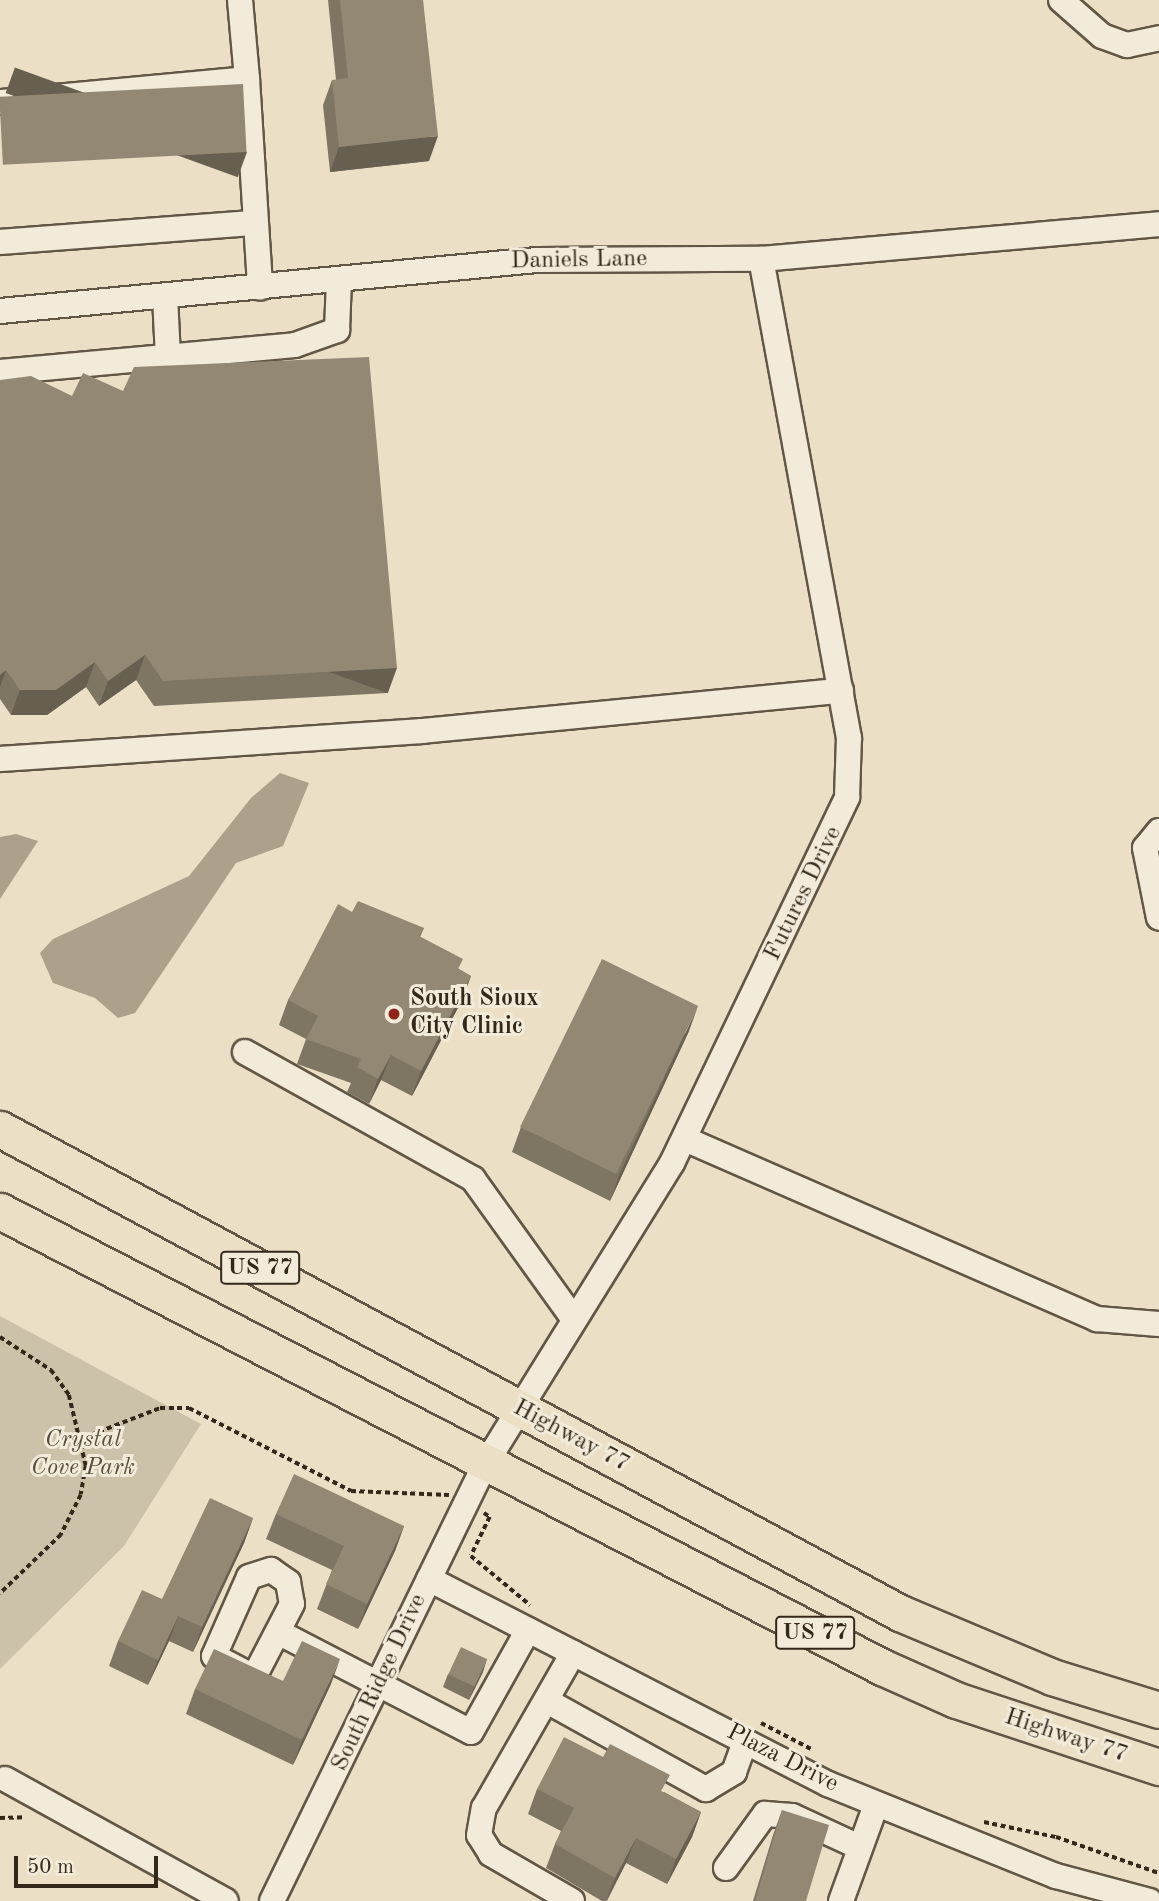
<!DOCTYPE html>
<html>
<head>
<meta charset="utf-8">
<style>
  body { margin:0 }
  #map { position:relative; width:1159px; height:1901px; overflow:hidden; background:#ebe0c6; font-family:"Old Standard TT",serif }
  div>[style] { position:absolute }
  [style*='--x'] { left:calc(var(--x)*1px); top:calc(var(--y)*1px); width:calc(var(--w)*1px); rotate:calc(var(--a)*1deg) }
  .green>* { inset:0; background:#ccc1a9 }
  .water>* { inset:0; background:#ada18c }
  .path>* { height:3.5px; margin-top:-1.75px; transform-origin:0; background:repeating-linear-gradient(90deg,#34281a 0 5px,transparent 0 8.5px) }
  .roads { filter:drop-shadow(2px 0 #625645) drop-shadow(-2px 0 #625645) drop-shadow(0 2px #625645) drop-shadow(0 -2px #625645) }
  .minor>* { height:24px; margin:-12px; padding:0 12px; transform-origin:12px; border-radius:12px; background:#f2ebda }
  .highway>* { height:35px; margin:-17.5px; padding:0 17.5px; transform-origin:17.5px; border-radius:17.5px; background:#ebe0c6 }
  .wall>* { inset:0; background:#7e7563 }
  .shaded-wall>* { inset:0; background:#675f50; transform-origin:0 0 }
  .building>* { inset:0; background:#938873; transform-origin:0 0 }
  .dots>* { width:19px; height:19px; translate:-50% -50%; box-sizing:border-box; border:4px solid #f2ebda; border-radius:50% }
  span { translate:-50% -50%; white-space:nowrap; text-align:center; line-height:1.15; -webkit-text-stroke:6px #f2ebda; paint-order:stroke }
  .shield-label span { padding:2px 5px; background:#f2ebda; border:2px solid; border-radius:5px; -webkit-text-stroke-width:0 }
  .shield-label { font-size:23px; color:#34281a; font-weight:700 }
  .street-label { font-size:24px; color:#34281a }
  .poi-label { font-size:24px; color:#34281a; font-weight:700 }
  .left { translate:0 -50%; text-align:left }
  .park-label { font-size:24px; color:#5a4e3e; font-style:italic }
  .scale { position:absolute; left:14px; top:1856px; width:144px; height:32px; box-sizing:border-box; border:4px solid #34281a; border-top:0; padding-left:9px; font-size:21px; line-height:24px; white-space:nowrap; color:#34281a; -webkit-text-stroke:5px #f2ebda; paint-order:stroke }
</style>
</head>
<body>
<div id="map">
  <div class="green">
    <i style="clip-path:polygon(0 1316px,201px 1424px,124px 1546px,0 1669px)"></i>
  </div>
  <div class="water">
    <i style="clip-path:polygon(280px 773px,309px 783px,283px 846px,236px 863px,135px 1013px,118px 1018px,95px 998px,53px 983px,40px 953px,53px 939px,189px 876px,251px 798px)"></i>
    <i style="clip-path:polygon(16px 834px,38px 841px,0 899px,0 837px)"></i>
  </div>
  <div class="path">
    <i style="--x:0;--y:1337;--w:61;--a:32.9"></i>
    <i style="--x:51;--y:1370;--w:31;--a:54"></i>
    <i style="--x:69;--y:1395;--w:73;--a:76.5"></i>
    <i style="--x:86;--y:1466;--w:29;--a:100"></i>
    <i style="--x:81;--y:1495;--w:45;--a:116.6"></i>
    <i style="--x:61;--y:1535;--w:85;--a:136"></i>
    <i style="--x:83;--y:1438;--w:83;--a:-21.3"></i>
    <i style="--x:160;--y:1408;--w:29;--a:0"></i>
    <i style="--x:189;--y:1408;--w:182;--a:27.1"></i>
    <i style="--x:351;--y:1491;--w:98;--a:2.3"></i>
    <i style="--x:484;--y:1513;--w:7;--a:34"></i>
    <i style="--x:490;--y:1517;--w:43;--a:116"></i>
    <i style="--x:471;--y:1556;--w:77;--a:39.7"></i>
    <i style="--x:761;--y:1723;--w:59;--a:27.4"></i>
    <i style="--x:0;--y:1818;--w:25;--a:-2"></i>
    <i style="--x:984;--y:1822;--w:74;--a:11.8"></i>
    <i style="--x:1056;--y:1837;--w:109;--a:19.3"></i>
  </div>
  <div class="roads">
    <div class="minor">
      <i style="--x:240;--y:0;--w:79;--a:84.9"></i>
      <i style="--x:1061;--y:0;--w:55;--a:41.3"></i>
      <i style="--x:1102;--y:36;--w:27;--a:20"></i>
      <i style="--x:1127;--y:45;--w:33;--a:-12"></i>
      <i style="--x:0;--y:102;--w:248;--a:-5.3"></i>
      <i style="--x:247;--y:79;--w:209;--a:86.4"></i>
      <i style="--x:0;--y:242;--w:254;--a:-4.3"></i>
      <i style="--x:165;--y:296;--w:61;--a:87.2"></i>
      <i style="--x:0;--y:311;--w:539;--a:-5.43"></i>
      <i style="--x:537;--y:260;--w:224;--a:-0.3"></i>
      <i style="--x:761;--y:259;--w:400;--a:-5"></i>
      <i style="--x:0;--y:372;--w:296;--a:-5.2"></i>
      <i style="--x:295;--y:345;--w:45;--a:-19.7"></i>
      <i style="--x:337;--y:330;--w:50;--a:-87.7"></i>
      <i style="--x:0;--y:759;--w:423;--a:-3.8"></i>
      <i style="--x:422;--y:731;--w:421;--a:-5.5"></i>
      <i style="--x:1159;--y:831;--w:22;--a:129"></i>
      <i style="--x:1145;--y:848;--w:71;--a:78.7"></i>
      <i style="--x:245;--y:1052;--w:261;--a:29.1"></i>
      <i style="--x:473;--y:1179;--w:170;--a:54.3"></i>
      <i style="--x:685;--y:1139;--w:450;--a:23.6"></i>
      <i style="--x:1097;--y:1319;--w:62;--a:4.6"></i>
      <i style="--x:271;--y:1570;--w:21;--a:35"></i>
      <i style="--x:288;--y:1582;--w:22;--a:80"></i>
      <i style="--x:292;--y:1604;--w:82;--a:117.5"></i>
      <i style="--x:254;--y:1677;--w:45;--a:-152.3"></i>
      <i style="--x:214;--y:1656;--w:86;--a:-66.1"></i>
      <i style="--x:249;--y:1577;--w:23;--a:-18"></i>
      <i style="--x:429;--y:1579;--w:449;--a:27.2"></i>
      <i style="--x:828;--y:1784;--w:246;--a:22"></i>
      <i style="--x:1056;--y:1876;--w:97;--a:14.9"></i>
      <i style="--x:278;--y:1632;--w:217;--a:27.4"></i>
      <i style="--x:471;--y:1732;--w:117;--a:-60.8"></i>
      <i style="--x:547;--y:1701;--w:182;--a:29"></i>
      <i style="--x:706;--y:1789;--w:33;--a:-31"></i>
      <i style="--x:734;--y:1772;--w:33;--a:-70"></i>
      <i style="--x:5;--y:1779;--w:252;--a:28.9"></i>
      <i style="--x:726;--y:1868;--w:67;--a:-54.2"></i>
      <i style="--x:765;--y:1814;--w:27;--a:4"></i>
      <i style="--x:792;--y:1816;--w:72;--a:24.8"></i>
      <i style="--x:272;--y:1901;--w:487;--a:-64"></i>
      <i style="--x:486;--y:1463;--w:353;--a:-58.2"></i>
      <i style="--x:672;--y:1163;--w:406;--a:-64.4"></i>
      <i style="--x:847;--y:797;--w:59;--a:-88.1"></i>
      <i style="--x:849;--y:738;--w:487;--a:-100.4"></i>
      <i style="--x:572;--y:1901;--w:94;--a:-149.9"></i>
      <i style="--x:491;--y:1854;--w:22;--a:-122"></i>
      <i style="--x:479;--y:1835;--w:27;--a:-80"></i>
      <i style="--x:484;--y:1808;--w:179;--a:-60.1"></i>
      <i style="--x:841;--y:1901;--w:102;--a:-70"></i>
    </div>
    <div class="highway">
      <i style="--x:0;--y:1129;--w:1022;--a:28.27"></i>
      <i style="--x:900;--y:1613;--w:165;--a:22.8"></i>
      <i style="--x:1052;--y:1677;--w:112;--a:17.1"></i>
      <i style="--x:0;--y:1211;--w:993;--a:27.34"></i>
      <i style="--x:882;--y:1667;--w:81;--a:24"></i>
      <i style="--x:956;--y:1700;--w:214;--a:18.3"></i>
    </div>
  </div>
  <div class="wall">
    <i style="clip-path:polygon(328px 0,423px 0,429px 161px,330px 172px,323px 105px,332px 80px,336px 80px)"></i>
    <i style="clip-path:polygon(0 380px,72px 396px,123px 391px,388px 693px,154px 706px,136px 680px,99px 706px,86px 687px,47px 715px,11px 715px,0 699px)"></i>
    <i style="clip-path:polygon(352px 912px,424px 928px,420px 937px,459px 969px,471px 976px,462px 1000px,412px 1096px,381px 1080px,369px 1104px,347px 1092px,351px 1083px,297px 1064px,306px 1039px,279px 1025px,288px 1000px)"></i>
    <i style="clip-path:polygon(689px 1031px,610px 1201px,512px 1152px,521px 1127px)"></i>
    <i style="clip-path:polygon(276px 1514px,404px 1526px,395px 1551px,358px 1629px,317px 1609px,332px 1570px,266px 1539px)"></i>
    <i style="clip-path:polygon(253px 1518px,244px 1543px,193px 1652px,169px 1641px,148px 1685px,109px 1666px,118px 1641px,162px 1599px)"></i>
    <i style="clip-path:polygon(483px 1672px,469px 1700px,443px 1687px,448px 1674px)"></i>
    <i style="clip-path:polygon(283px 1681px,331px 1684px,293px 1765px,186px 1714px,195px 1689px)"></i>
    <i style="clip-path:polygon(537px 1789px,664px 1792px,701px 1812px,692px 1837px,667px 1884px,626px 1863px,607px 1901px,602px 1901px,546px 1868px,555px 1844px,561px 1831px,528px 1814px)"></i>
    <i style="clip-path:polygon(782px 1810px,806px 1901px,753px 1901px,773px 1835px)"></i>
  </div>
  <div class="shaded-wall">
    <i style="clip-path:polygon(438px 136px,429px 161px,330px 172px,339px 147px)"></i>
    <i style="left:247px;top:152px;width:27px;height:247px;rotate:110deg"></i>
    <i style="clip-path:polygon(145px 655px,136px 680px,99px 706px,108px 681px)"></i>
    <i style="clip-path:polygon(95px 662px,86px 687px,47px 715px,11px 715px,20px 690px)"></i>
    <i style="left:397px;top:668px;width:27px;height:234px;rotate:110deg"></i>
    <i style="clip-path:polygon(6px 670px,0 687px,0 675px)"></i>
    <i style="clip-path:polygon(471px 976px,462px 1000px,412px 1096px,421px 1071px)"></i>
    <i style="clip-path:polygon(698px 1006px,689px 1031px,610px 1201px,619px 1176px)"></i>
    <i style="clip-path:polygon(391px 1055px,381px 1080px,369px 1104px,378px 1079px)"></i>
    <i style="clip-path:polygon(253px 1518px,244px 1543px,193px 1652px,202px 1627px)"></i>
    <i style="clip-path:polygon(404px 1526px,395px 1551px,358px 1629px,367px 1604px)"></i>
    <i style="clip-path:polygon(178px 1616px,169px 1641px,148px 1685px,158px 1660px)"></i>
    <i style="clip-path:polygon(340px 1659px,331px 1684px,293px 1765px,302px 1740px)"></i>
    <i style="clip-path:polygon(487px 1659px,483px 1672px,469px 1700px,474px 1687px)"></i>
    <i style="clip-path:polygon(701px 1812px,692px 1837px,667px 1884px,676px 1859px)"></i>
    <i style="clip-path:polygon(636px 1838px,626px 1863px,606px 1901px,615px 1878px)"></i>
  </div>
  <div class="building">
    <i style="clip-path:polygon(340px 0,423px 0,438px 136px,339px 147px,332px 80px,348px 78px)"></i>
    <i style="left:243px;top:84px;width:68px;height:244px;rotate:87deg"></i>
    <i style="clip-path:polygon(369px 357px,397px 668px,163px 681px,145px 655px,108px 681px,95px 662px,56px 690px,20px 690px,6px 670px,0 675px,0 380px,31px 376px,72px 396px,83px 373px,123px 391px,134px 367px)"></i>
    <i style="clip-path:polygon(358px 901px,424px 928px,419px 936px,463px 959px,458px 969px,471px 976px,421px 1071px,391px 1055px,378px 1079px,357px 1067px,361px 1059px,306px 1039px,318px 1016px,288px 1000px,338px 904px,352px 912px)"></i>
    <i style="left:602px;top:959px;width:107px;height:187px;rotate:26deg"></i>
    <i style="clip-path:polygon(294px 1474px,404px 1526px,367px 1604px,326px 1584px,344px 1546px,276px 1514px)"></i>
    <i style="clip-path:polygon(210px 1498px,253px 1518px,202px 1627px,178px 1616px,158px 1660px,118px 1641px,142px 1590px,162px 1599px)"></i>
    <i style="clip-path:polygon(302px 1641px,340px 1659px,302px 1740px,195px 1689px,214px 1649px,283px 1681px)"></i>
    <i style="left:461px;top:1647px;width:29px;height:30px;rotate:25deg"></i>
    <i style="clip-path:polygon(564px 1737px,603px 1757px,610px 1744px,670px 1775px,661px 1791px,701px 1812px,676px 1859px,636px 1838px,615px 1878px,555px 1844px,574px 1808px,537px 1789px)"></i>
    <i style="clip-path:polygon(782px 1810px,829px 1825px,806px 1901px,755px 1901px)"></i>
  </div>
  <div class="dots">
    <i style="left:394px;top:1014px;background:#8f2418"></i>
  </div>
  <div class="shield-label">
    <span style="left:260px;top:1268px">US 77</span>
    <span style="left:815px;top:1633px">US 77</span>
  </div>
  <div class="street-label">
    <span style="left:579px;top:261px;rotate:-1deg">Daniels Lane</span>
    <span style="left:804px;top:894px;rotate:-64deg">Futures Drive</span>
    <span style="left:571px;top:1437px;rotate:28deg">Highway 77</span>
    <span style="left:380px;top:1683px;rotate:-65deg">South Ridge Drive</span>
    <span style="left:1066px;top:1737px;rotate:18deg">Highway 77</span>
    <span style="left:782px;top:1759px;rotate:27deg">Plaza Drive</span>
  </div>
  <div class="poi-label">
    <span class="left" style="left:410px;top:1014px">South Sioux<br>City Clinic</span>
  </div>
  <div class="park-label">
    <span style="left:83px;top:1455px">Crystal<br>Cove Park</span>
  </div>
  <div class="scale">50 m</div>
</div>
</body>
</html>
